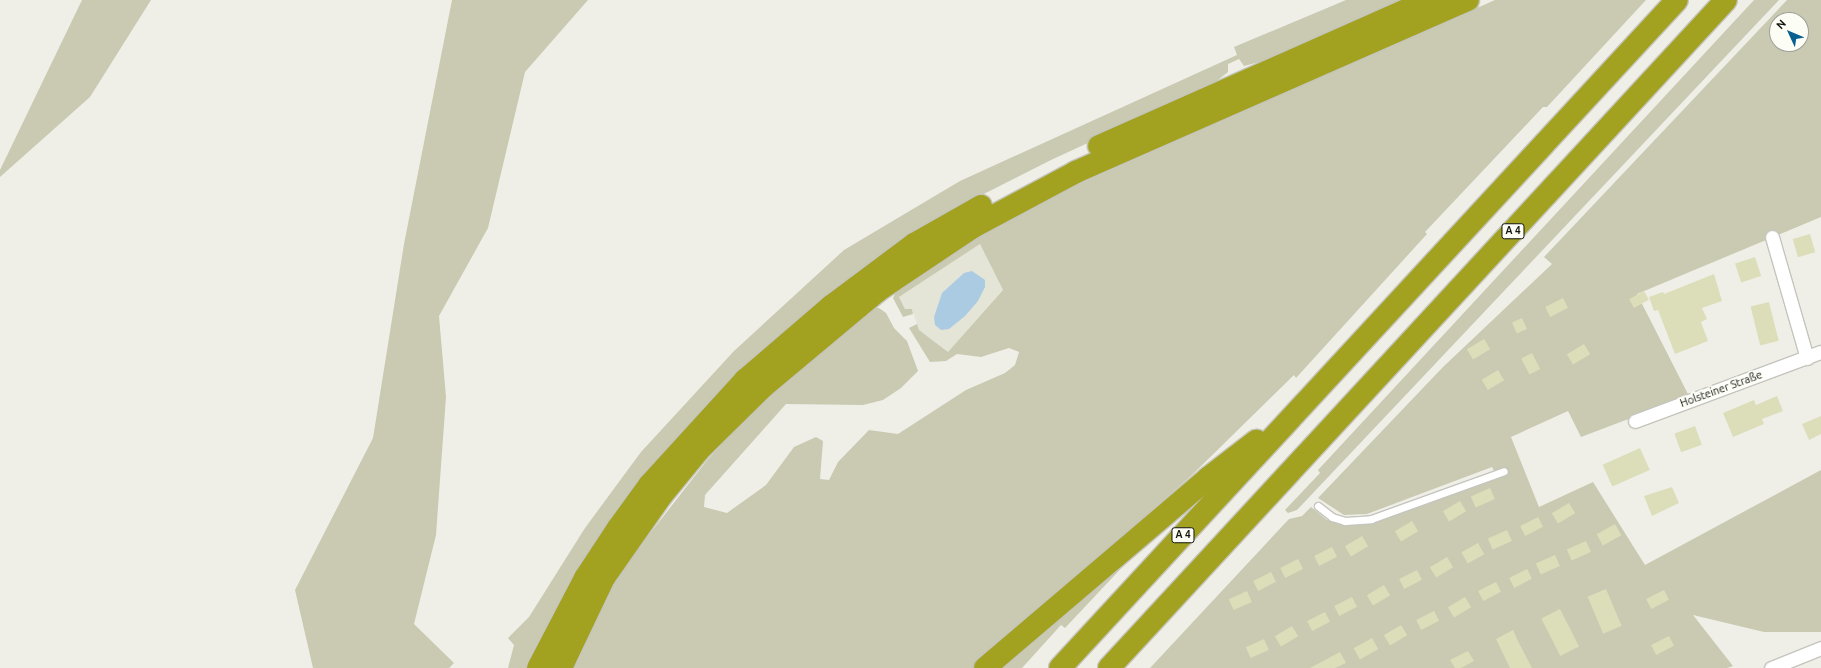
<!DOCTYPE html>
<html>
<head>
<meta charset="utf-8">
<style>
  body { margin:0 }
  #map { position:relative; width:1821px; height:668px; overflow:hidden; background:#efefe8; font-family:Ubuntu,sans-serif }
  div>[style] { position:absolute }
  [style*='--x'] { left:calc(var(--x)*1px); top:calc(var(--y)*1px); width:calc(var(--w)*1px); rotate:calc(var(--a)*1deg) }
  .built>* { inset:0; background:#e4e5d6 }
  .green>* { inset:0; background:#c9cab1 }
  .water>* { inset:0; background:#abcbe3 }
  .building>* { inset:0; background:#dcdeb9; transform-origin:0 0 }
  .roads { filter:drop-shadow(1px 0 #c5c5be) drop-shadow(-1px 0 #c5c5be) drop-shadow(0 1px #c5c5be) drop-shadow(0 -1px #c5c5be) }
  .lane>* { height:7px; margin:-3.5px; padding:0 3.5px; transform-origin:3.5px; border-radius:3.5px; background:#fff }
  .street>* { height:13px; margin:-6.5px; padding:0 6.5px; transform-origin:6.5px; border-radius:6.5px; background:#fff }
  .highway>* { height:22px; margin:-11px; padding:0 11px; transform-origin:11px; border-radius:11px; background:#a2a220 }
  span { translate:-50% -50%; white-space:nowrap; text-align:center; line-height:1.15; -webkit-text-stroke:4px #fcfdf5; paint-order:stroke }
  .shield-label span { padding:1px 3px; background:#fcfdf5; border:1px solid; border-radius:3px; -webkit-text-stroke-width:0 }
  .shield-label { font-size:10px; color:#131310; font-weight:700 }
  .street-label { font-size:11px; color:#131310 }
  .north { position:absolute; left:1769px; top:12px; width:40px; height:40px; box-sizing:border-box; background:#fcfdf5; border:1px solid #9f9f99; border-radius:50%; rotate:314deg; font-size:11px; font-weight:700; line-height:16px; text-align:center; color:#131310 }
  .north::after { content:''; display:block; margin:auto; width:14px; height:18px; background:#086091; clip-path:polygon(50% 0,100% 100%,50% 72%,0 100%) }
</style>
</head>
<body>
<div id="map">
  <div class="built">
    <i style="clip-path:polygon(980px 244px,1003px 290px,948px 352px,919px 330px,912px 309px,905px 309px,899px 297px)"></i>
  </div>
  <div class="green">
    <i style="clip-path:polygon(82px 0,151px 0,90px 97px,0 177px,0 170px)"></i>
    <i style="clip-path:polygon(452px 0,588px 0,525px 72px,488px 228px,439px 316px,446px 397px,436px 535px,414px 624px,454px 663px,449px 668px,313px 668px,295px 590px,373px 438px,404px 244px)"></i>
    <i style="clip-path:polygon(1346px 0,1412px 0,1287px 55px,1244px 66px,1239px 59px,1228px 64px,1228px 72px,1209px 87px,1051px 160px,956px 208px,740px 371px,694px 418px,642px 480px,574px 577px,531px 655px,527px 668px,508px 668px,514px 645px,508px 638px,529px 617px,585px 528px,641px 452px,734px 351px,844px 250px,960px 181px,1237px 55px,1234px 47px)"></i>
    <i style="clip-path:polygon(1495px 0,1646px 0,1547px 107px,1543px 107px,1425px 232px,1427px 234px,1296px 378px,1294px 375px,1193px 474px,975px 668px,570px 668px,588px 630px,615px 583px,641px 545px,708px 459px,769px 395px,873px 308px,879px 308px,886px 313px,894px 328px,907px 341px,918px 371px,901px 388px,883px 400px,863px 405px,786px 404px,705px 495px,704px 507px,727px 513px,766px 485px,794px 447px,816px 437px,823px 441px,820px 479px,829px 480px,838px 462px,869px 430px,898px 434px,966px 390px,1005px 373px,1015px 365px,1019px 352px,1009px 348px,981px 357px,957px 354px,946px 361px,930px 362px,909px 328px,917px 324px,919px 330px,948px 352px,1003px 290px,980px 244px,899px 297px,905px 309px,912px 309px,913px 314px,903px 317px,893px 298px,897px 290px,931px 265px,1006px 220px,1061px 192px)"></i>
    <i style="clip-path:polygon(1754px 0,1779px 0,1297px 510px,1288px 513px,1285px 510px,1320px 473px,1318px 470px)"></i>
    <i style="clip-path:polygon(evenodd,1787px 0,1821px 0,1821px 217px,1637px 294px,1689px 396px,1581px 437px,1568px 411px,1511px 437px,1539px 507px,1593px 482px,1645px 565px,1821px 470px,1821px 632px,1764px 632px,1693px 615px,1733px 666px,1727px 668px,1150px 668px,1289px 519px,1302px 516px,1311px 507px,1327px 520px,1346px 525px,1370px 521px,1497px 477px,1492px 467px,1367px 514px,1344px 515px,1318px 498px,1443px 367px,1552px 264px,1544px 257px,1787px 0,1777px 20px,1801px 20px,1801px 44px,1777px 44px,1777px 20px)"></i>
    <i style="clip-path:polygon(1145px 543px,1065px 628px,1061px 625px,1022px 668px,993px 668px)"></i>
  </div>
  <div class="water">
    <i style="clip-path:polygon(972px 271px,985px 280px,985px 287px,978px 301px,965px 316px,949px 329px,941px 330px,935px 325px,934px 317px,942px 293px,964px 273px)"></i>
  </div>
  <div class="building">
    <i style="left:1810px;top:234px;width:19px;height:18px;rotate:74deg"></i>
    <i style="left:1755px;top:257px;width:20px;height:21px;rotate:72deg"></i>
    <i style="clip-path:polygon(1714px 274px,1722px 301px,1702px 308px,1707px 319px,1701px 322px,1708px 341px,1675px 354px,1658px 310px,1654px 311px,1649px 297px,1663px 292px,1664px 294px)"></i>
    <i style="left:1644px;top:291px;width:10px;height:17px;rotate:61deg"></i>
    <i style="left:1563px;top:298px;width:11px;height:20px;rotate:63deg"></i>
    <i style="left:1769px;top:302px;width:40px;height:19px;rotate:76deg"></i>
    <i style="left:1522px;top:318px;width:12px;height:11px;rotate:66deg"></i>
    <i style="left:1484px;top:339px;width:12px;height:20px;rotate:59deg"></i>
    <i style="left:1584px;top:344px;width:12px;height:20px;rotate:59deg"></i>
    <i style="left:1532px;top:353px;width:18px;height:12px;rotate:63deg"></i>
    <i style="left:1498px;top:370px;width:12px;height:19px;rotate:59deg"></i>
    <i style="clip-path:polygon(1777px 396px,1783px 411px,1762px 419px,1764px 424px,1733px 437px,1723px 413px,1754px 400px,1756px 405px)"></i>
    <i style="clip-path:polygon(1821px 416px,1821px 434px,1809px 440px,1802px 424px)"></i>
    <i style="left:1695px;top:426px;width:20px;height:22px;rotate:70deg"></i>
    <i style="left:1640px;top:448px;width:24px;height:41px;rotate:66deg"></i>
    <i style="clip-path:polygon(1672px 487px,1679px 503px,1652px 516px,1644px 496px)"></i>
    <i style="left:1490px;top:488px;width:12px;height:21px;rotate:66deg"></i>
    <i style="left:1460px;top:501px;width:12px;height:20px;rotate:59deg"></i>
    <i style="left:1569px;top:503px;width:12px;height:20px;rotate:59deg"></i>
    <i style="left:1538px;top:517px;width:11px;height:20px;rotate:63deg"></i>
    <i style="left:1412px;top:521px;width:12px;height:20px;rotate:59deg"></i>
    <i style="left:1615px;top:524px;width:13px;height:21px;rotate:61deg"></i>
    <i style="left:1507px;top:530px;width:12px;height:21px;rotate:66deg"></i>
    <i style="left:1362px;top:536px;width:12px;height:20px;rotate:59deg"></i>
    <i style="left:1586px;top:541px;width:12px;height:21px;rotate:66deg"></i>
    <i style="left:1478px;top:543px;width:13px;height:19px;rotate:61deg"></i>
    <i style="left:1332px;top:547px;width:11px;height:20px;rotate:63deg"></i>
    <i style="left:1555px;top:555px;width:12px;height:21px;rotate:66deg"></i>
    <i style="left:1447px;top:557px;width:12px;height:20px;rotate:59deg"></i>
    <i style="left:1298px;top:559px;width:11px;height:20px;rotate:63deg"></i>
    <i style="left:1527px;top:569px;width:11px;height:20px;rotate:63deg"></i>
    <i style="left:1417px;top:570px;width:11px;height:20px;rotate:63deg"></i>
    <i style="left:1271px;top:572px;width:11px;height:20px;rotate:63deg"></i>
    <i style="left:1496px;top:582px;width:11px;height:20px;rotate:63deg"></i>
    <i style="left:1384px;top:585px;width:12px;height:20px;rotate:59deg"></i>
    <i style="left:1606px;top:589px;width:40px;height:20px;rotate:67deg"></i>
    <i style="left:1664px;top:590px;width:11px;height:20px;rotate:63deg"></i>
    <i style="left:1247px;top:591px;width:12px;height:20px;rotate:66deg"></i>
    <i style="left:1352px;top:597px;width:11px;height:20px;rotate:63deg"></i>
    <i style="left:1465px;top:597px;width:12px;height:20px;rotate:59deg"></i>
    <i style="left:1560px;top:609px;width:42px;height:21px;rotate:63deg"></i>
    <i style="left:1434px;top:611px;width:11px;height:20px;rotate:63deg"></i>
    <i style="left:1325px;top:612px;width:11px;height:20px;rotate:63deg"></i>
    <i style="left:1401px;top:625px;width:12px;height:20px;rotate:59deg"></i>
    <i style="left:1292px;top:626px;width:12px;height:20px;rotate:59deg"></i>
    <i style="clip-path:polygon(1513px 630px,1518px 641px,1532px 668px,1510px 668px,1496px 639px)"></i>
    <i style="left:1669px;top:636px;width:11px;height:20px;rotate:63deg"></i>
    <i style="left:1372px;top:638px;width:13px;height:21px;rotate:61deg"></i>
    <i style="left:1264px;top:639px;width:12px;height:20px;rotate:66deg"></i>
    <i style="clip-path:polygon(1468px 651px,1474px 661px,1461px 668px,1455px 668px,1450px 660px)"></i>
    <i style="clip-path:polygon(1340px 652px,1346px 663px,1335px 668px,1310px 668px)"></i>
  </div>
  <div class="roads">
    <div class="lane">
      <i style="--x:1318;--y:506;--w:18;--a:38"></i>
      <i style="--x:1332;--y:517;--w:14;--a:17"></i>
      <i style="--x:1345;--y:521;--w:26;--a:-4"></i>
      <i style="--x:1371;--y:519;--w:141;--a:-19.8"></i>
    </div>
    <div class="street">
      <i style="--x:1772;--y:237;--w:126;--a:73.9"></i>
      <i style="--x:1635;--y:421;--w:198;--a:-20.4"></i>
      <i style="--x:1771;--y:668;--w:54;--a:-21.8"></i>
    </div>
    <div class="highway">
      <i style="--x:1099;--y:146;--w:361;--a:-23.9"></i>
      <i style="--x:538;--y:668;--w:102;--a:-62.4"></i>
      <i style="--x:585;--y:578;--w:60;--a:-56.6"></i>
      <i style="--x:618;--y:528;--w:54;--a:-54"></i>
      <i style="--x:650;--y:484;--w:141;--a:-47.6"></i>
      <i style="--x:745;--y:380;--w:113;--a:-40.7"></i>
      <i style="--x:831;--y:306;--w:104;--a:-36.8"></i>
      <i style="--x:914;--y:244;--w:77;--a:-29.6"></i>
      <i style="--x:561;--y:668;--w:100;--a:-64.5"></i>
      <i style="--x:604;--y:578;--w:101;--a:-55.1"></i>
      <i style="--x:662;--y:495;--w:58;--a:-50.6"></i>
      <i style="--x:699;--y:450;--w:90;--a:-44.5"></i>
      <i style="--x:763;--y:387;--w:151;--a:-39.9"></i>
      <i style="--x:879;--y:290;--w:113;--a:-33.8"></i>
      <i style="--x:973;--y:227;--w:117;--a:-28.1"></i>
      <i style="--x:1076;--y:172;--w:428;--a:-23.7"></i>
      <i style="--x:985;--y:668;--w:293;--a:-40.4"></i>
      <i style="--x:1208;--y:478;--w:61;--a:-37.6"></i>
      <i style="--x:1060;--y:668;--w:909;--a:-47.27"></i>
      <i style="--x:1109;--y:668;--w:909;--a:-47.27"></i>
    </div>
  </div>
  <div class="shield-label">
    <span style="left:1513px;top:231px">A 4</span>
    <span style="left:1183px;top:535px">A 4</span>
  </div>
  <div class="street-label">
    <span style="left:1721px;top:389px;rotate:-20deg">Holsteiner Straße</span>
  </div>
  <div class="north">N</div>
</div>
</body>
</html>
